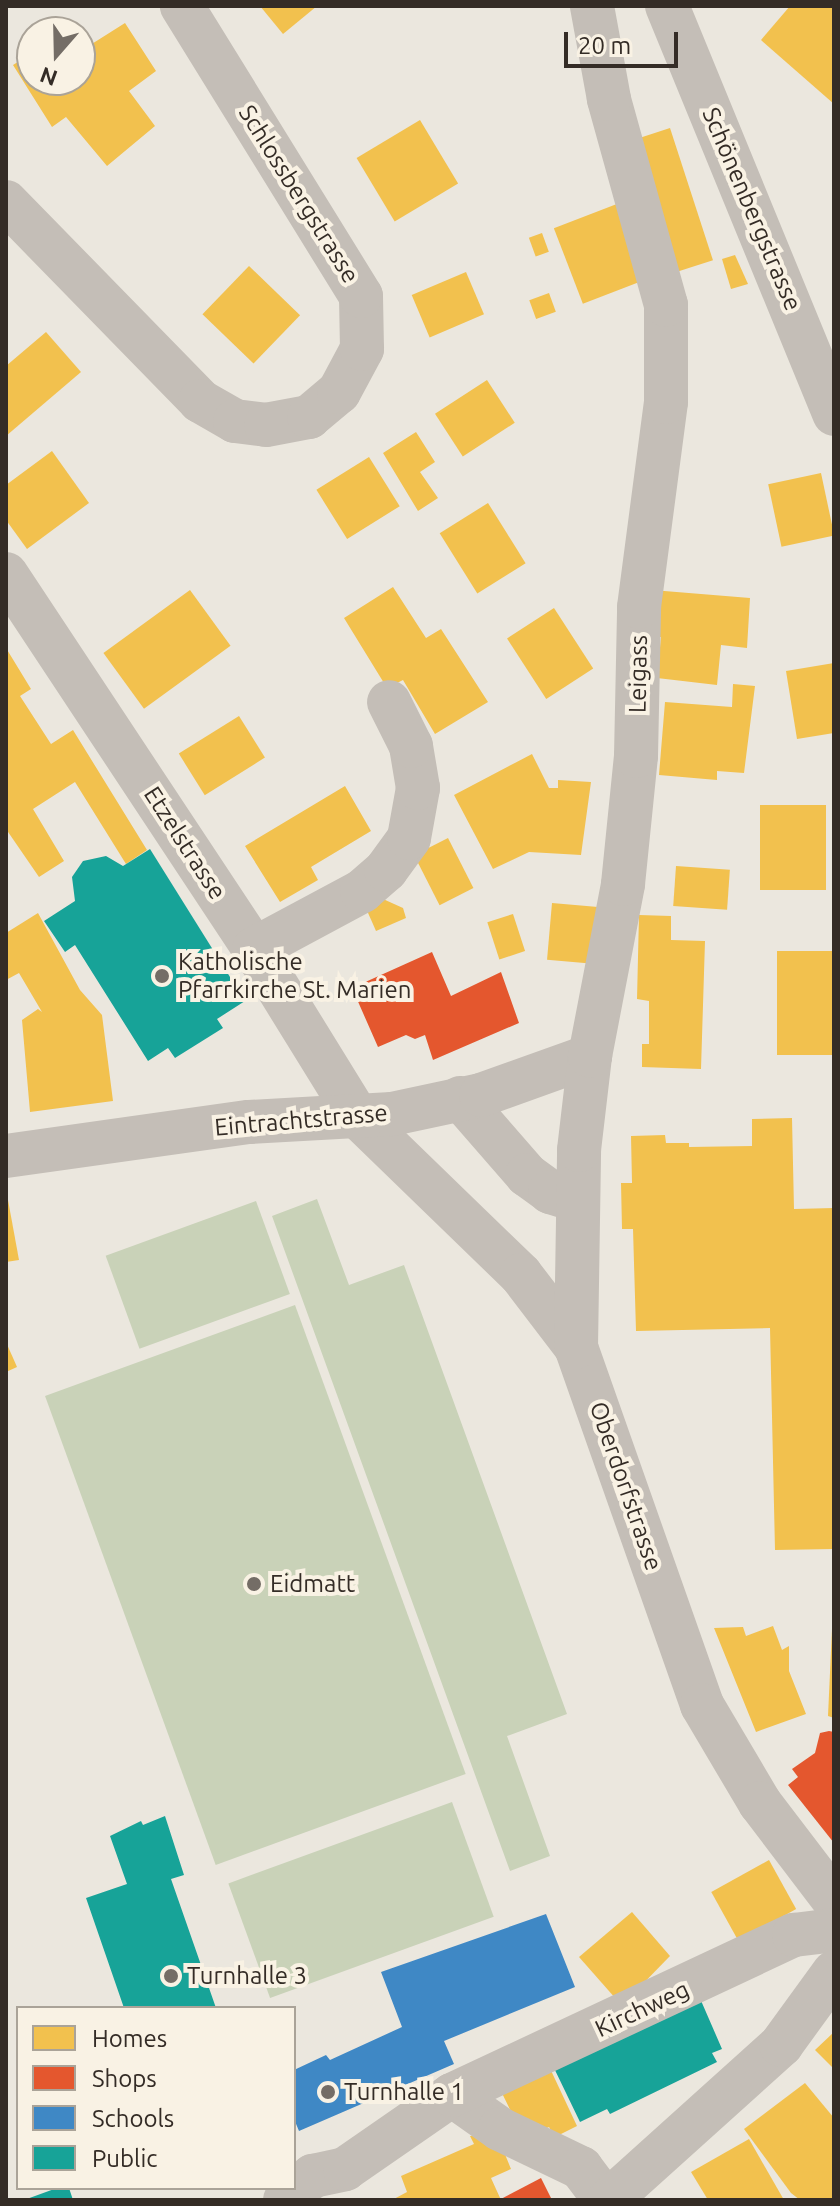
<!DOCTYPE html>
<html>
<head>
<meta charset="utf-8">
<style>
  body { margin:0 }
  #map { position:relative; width:840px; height:2206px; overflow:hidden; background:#ebe7de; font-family:Ubuntu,sans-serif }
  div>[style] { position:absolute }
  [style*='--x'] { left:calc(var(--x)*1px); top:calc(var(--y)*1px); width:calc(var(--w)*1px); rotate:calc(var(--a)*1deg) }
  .green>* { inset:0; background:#c9d2b8; transform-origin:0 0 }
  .homes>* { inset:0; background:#f2c14e; transform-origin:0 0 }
  .shops>* { inset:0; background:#e4572e }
  .schools>* { inset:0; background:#3f88c5 }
  .public>* { inset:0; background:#17a398 }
  .minor>* { height:44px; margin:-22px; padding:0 22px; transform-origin:22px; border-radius:22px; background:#c4beb7 }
  .dots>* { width:22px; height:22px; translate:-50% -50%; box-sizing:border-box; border:4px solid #f9f2e4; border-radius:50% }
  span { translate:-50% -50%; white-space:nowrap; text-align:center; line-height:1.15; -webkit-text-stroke:8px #f9f2e4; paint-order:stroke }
  .street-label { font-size:24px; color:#342c26 }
  .poi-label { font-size:24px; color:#342c26 }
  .left { translate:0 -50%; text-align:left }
  .frame { position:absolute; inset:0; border:8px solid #342c26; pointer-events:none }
  .legend { position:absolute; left:16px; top:2006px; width:280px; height:184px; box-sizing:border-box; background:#f9f2e4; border:2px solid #aaa398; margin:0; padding:10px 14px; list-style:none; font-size:24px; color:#342c26 }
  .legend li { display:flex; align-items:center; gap:16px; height:40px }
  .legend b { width:40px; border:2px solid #aaa398 }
  .north { position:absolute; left:16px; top:16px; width:80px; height:80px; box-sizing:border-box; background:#f9f2e4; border:2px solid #aaa398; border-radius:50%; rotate:200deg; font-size:22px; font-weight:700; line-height:32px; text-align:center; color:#342c26 }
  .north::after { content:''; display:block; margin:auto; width:28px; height:36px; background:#746d66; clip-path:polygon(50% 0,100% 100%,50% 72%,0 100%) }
  .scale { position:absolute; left:564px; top:32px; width:114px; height:36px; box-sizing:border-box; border:4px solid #342c26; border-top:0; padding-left:10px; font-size:24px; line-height:28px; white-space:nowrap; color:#342c26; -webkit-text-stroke:6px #f9f2e4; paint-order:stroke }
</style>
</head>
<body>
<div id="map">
  <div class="green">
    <i style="clip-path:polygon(317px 1199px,349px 1285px,404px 1265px,567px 1714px,507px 1736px,550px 1856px,510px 1871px,272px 1216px)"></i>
    <i style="left:256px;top:1201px;width:99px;height:160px;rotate:70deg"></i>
    <i style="left:295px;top:1305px;width:499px;height:266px;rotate:70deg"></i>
    <i style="left:452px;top:1802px;width:122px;height:238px;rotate:70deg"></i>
  </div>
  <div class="homes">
    <i style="clip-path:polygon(260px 6px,317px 6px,283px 34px)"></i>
    <i style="clip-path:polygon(790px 6px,834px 6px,834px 104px,761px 40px)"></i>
    <i style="clip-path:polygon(125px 23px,156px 71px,129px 91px,155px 126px,107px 166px,66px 117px,52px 127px,13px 65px,32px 53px,32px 80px,80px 80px,80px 35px,87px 47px)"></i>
    <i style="left:420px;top:120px;width:74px;height:74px;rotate:59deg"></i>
    <i style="left:670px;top:128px;width:139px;height:41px;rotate:72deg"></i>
    <i style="left:622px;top:202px;width:81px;height:73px;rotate:69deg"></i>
    <i style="left:542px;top:233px;width:20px;height:14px;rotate:70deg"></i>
    <i style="clip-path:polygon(735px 255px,748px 284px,731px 289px,722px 259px)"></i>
    <i style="left:249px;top:266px;width:71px;height:67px;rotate:44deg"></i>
    <i style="left:466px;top:272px;width:46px;height:59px;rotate:67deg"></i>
    <i style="left:549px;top:293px;width:20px;height:21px;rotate:70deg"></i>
    <i style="clip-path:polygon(46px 332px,81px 372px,6px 436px,6px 366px)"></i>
    <i style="left:487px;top:380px;width:51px;height:62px;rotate:57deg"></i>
    <i style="clip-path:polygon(416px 432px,435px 462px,420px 472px,438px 498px,418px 511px,383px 453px)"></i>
    <i style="clip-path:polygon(52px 451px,89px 503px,27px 549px,6px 520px,6px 485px)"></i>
    <i style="left:369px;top:457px;width:58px;height:62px;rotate:58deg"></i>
    <i style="left:821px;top:473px;width:64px;height:54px;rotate:78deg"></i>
    <i style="left:488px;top:503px;width:71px;height:57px;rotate:58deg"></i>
    <i style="clip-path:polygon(393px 587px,426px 638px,441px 629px,488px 702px,435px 734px,403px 680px,387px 688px,344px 618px)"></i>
    <i style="left:190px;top:590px;width:69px;height:107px;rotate:54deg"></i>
    <i style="clip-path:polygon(652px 590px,750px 598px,747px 648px,721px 645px,717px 685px,657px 678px,661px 637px,648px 637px)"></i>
    <i style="left:554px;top:608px;width:72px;height:56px;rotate:57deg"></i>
    <i style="clip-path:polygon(6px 648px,31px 689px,20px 696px,51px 744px,73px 730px,147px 850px,126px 864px,75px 782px,33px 809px,64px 861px,39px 877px,6px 829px)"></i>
    <i style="clip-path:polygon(834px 663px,834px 733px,797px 739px,786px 671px)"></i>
    <i style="clip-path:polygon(733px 684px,755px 686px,744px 773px,717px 771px,717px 780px,659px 775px,665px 702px,732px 707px)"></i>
    <i style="left:239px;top:716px;width:49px;height:71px;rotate:58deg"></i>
    <i style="clip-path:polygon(532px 754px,549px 788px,558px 788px,558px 780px,591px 782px,581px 855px,529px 852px,493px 869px,454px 795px)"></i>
    <i style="clip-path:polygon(345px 786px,371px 831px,311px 867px,318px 880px,280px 902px,245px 846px)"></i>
    <i style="left:826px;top:805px;width:85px;height:66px;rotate:90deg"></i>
    <i style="left:448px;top:838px;width:56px;height:38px;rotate:63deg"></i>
    <i style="left:676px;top:866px;width:54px;height:40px;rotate:4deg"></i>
    <i style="clip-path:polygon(383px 899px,403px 908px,406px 918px,376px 931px,365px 906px)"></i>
    <i style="left:552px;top:903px;width:52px;height:57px;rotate:5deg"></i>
    <i style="clip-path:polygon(38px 913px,80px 990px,102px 1015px,113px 1101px,30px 1112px,22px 1020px,38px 1009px,42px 1012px,19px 973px,6px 980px,6px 933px)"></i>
    <i style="left:513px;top:914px;width:39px;height:27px;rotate:72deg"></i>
    <i style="clip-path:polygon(639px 915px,671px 916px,671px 940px,705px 941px,701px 1069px,642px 1067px,642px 1044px,649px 1044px,649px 1001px,637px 999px)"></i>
    <i style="left:834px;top:951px;width:104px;height:57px;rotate:90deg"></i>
    <i style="clip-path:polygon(792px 1118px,794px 1209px,834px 1208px,834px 1549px,775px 1550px,770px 1328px,636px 1331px,633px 1229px,622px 1229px,621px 1183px,632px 1183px,631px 1136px,665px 1135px,666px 1143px,689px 1143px,689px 1147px,752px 1146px,752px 1119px)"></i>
    <i style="clip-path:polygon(6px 1189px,19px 1260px,6px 1262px)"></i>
    <i style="clip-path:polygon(6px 1342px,17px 1367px,6px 1372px)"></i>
    <i style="clip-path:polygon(773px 1626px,782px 1650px,789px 1646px,789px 1671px,806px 1714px,756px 1732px,714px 1628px,743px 1627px,746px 1636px)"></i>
    <i style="clip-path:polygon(832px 1629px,834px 1629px,834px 1718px,828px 1716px)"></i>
    <i style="left:769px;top:1860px;width:56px;height:66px;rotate:61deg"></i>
    <i style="clip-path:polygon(632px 1912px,670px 1956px,631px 1996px,616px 1999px,579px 1957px)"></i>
    <i style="clip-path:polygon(834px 2032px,834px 2069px,815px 2050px)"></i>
    <i style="clip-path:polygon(547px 2062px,577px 2126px,555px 2137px,549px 2127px,532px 2135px,520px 2130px,498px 2085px)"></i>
    <i style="clip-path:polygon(805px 2083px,834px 2118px,834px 2200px,800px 2200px,791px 2193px,744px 2129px)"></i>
    <i style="clip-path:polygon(497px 2135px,511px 2169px,491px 2178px,501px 2200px,392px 2200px,407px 2192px,401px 2176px,474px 2144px,470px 2136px)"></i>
    <i style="clip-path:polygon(749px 2139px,784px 2200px,708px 2200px,691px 2172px)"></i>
  </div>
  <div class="shops">
    <i style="clip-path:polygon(432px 952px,451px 996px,501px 972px,519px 1023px,433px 1060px,425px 1035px,415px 1039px,406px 1035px,378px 1047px,352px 988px)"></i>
    <i style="clip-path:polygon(829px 1731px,834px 1732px,834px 1843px,788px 1785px,798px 1777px,792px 1769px,815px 1753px,820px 1733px)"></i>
    <i style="clip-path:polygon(541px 2178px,552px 2200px,499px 2200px)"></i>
  </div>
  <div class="schools">
    <i style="clip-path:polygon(546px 1914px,575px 1987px,444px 2041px,454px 2064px,299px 2131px,294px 2119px,294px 2070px,326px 2055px,330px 2060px,402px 2027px,381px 1972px)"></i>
  </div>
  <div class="public">
    <i style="clip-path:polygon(150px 849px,245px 1001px,217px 1019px,223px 1028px,175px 1058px,168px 1048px,148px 1061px,75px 945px,65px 952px,44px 921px,75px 901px,72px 877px,83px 861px,106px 856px,123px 866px)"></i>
    <i style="clip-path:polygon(165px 1816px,184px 1875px,171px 1879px,216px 2008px,124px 2008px,86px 1898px,127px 1884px,110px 1836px,141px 1821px,143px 1825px)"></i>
    <i style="clip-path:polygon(699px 1996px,722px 2049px,712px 2053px,717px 2062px,610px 2114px,607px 2109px,580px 2122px,553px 2066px)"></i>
    <i style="clip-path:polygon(57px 2188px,69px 2188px,73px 2200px,24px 2200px)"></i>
  </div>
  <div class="minor">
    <i style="--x:667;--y:6;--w:441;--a:67.7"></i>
    <i style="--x:6;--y:202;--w:278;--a:45.7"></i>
    <i style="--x:200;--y:401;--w:40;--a:29.7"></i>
    <i style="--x:235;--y:421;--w:31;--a:7"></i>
    <i style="--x:266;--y:425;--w:44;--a:-10.5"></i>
    <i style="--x:309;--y:417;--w:39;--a:-40"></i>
    <i style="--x:339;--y:392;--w:49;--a:-61.9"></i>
    <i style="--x:362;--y:349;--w:53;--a:-91.1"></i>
    <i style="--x:361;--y:296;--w:341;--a:-121.7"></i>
    <i style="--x:6;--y:574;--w:450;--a:56.5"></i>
    <i style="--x:254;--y:949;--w:196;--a:58.3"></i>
    <i style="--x:357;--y:1116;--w:228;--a:44.1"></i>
    <i style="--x:521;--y:1275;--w:91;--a:52.6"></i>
    <i style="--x:576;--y:1347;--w:380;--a:70.6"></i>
    <i style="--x:702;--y:1705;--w:114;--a:59.4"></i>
    <i style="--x:760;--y:1803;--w:122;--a:52.7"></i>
    <i style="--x:254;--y:949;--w:123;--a:-28.2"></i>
    <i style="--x:362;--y:891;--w:32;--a:-41"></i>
    <i style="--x:386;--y:870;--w:39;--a:-54"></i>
    <i style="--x:409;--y:838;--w:51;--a:-79.8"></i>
    <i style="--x:418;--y:788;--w:43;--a:-99.5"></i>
    <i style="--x:411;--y:746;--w:49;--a:-116.6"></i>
    <i style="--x:460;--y:1098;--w:102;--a:49"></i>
    <i style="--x:527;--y:1175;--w:29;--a:36"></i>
    <i style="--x:550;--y:1192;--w:28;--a:17"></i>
    <i style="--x:6;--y:1156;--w:245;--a:-8"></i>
    <i style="--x:249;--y:1122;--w:143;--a:-3.2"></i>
    <i style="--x:392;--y:1114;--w:91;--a:-12.1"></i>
    <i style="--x:481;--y:1095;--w:116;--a:-19.7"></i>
    <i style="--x:576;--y:1347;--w:197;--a:-89.1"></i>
    <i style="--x:579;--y:1150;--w:95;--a:-83.3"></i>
    <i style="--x:590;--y:1056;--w:175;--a:-79.1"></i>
    <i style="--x:623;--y:884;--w:129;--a:-84.2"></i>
    <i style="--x:636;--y:756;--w:149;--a:-88.8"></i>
    <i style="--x:639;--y:607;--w:207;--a:-82.5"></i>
    <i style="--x:666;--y:402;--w:97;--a:-90"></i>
    <i style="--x:666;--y:305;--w:214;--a:-105.5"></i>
    <i style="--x:609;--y:99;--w:95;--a:-100.4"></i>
    <i style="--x:452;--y:2095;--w:59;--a:35.3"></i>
    <i style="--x:500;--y:2129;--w:90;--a:25.7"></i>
    <i style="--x:581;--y:2168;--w:40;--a:53"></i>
    <i style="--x:285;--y:2200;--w:37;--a:-41"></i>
    <i style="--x:313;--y:2176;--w:33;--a:-12"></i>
    <i style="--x:345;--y:2169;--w:130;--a:-34.7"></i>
    <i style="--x:452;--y:2095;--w:378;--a:-25.1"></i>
    <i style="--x:794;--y:1935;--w:40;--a:-7.1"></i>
    <i style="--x:609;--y:2200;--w:232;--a:-42"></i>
    <i style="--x:781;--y:2045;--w:90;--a:-54"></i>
  </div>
  <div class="dots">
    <i style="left:162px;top:976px;background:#746d66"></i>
    <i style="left:254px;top:1584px;background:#746d66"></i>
    <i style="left:171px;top:1976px;background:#746d66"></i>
    <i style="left:328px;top:2092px;background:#746d66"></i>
  </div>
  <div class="street-label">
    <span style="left:299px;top:194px;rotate:58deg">Schlossbergstrasse</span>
    <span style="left:752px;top:209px;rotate:67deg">Schönenbergstrasse</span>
    <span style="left:638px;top:674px;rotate:-89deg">Leigass</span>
    <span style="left:185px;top:843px;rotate:57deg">Etzelstrasse</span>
    <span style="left:301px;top:1120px;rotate:-5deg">Eintrachtstrasse</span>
    <span style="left:626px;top:1486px;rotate:71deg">Oberdorfstrasse</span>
    <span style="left:642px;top:2009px;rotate:-25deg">Kirchweg</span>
  </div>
  <div class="poi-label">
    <span class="left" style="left:178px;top:976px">Katholische<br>Pfarrkirche St. Marien</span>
    <span class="left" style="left:270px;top:1584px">Eidmatt</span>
    <span class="left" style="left:187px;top:1976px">Turnhalle 3</span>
    <span class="left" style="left:344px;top:2092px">Turnhalle 1</span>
  </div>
  <div class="frame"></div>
  <ul class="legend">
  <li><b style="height:22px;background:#f2c14e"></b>Homes</li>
  <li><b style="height:22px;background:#e4572e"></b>Shops</li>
  <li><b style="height:22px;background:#3f88c5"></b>Schools</li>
  <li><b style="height:22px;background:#17a398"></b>Public</li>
  </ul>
  <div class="north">N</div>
  <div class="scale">20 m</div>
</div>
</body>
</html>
